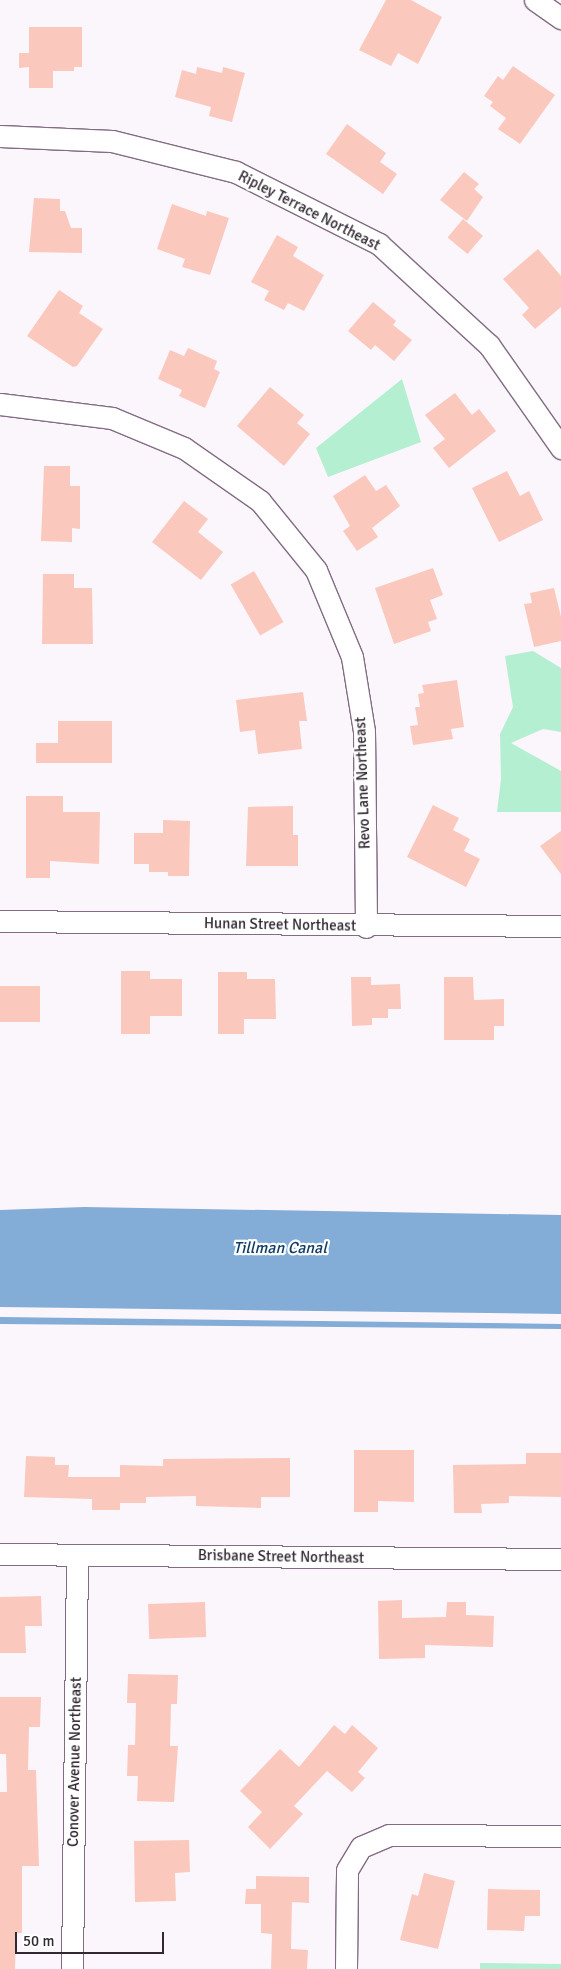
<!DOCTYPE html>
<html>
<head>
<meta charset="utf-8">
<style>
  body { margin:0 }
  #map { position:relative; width:561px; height:1969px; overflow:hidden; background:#fbf6fc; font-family:Signika,sans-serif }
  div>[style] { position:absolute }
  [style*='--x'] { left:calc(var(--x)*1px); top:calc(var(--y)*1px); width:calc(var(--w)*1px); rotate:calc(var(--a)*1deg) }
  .green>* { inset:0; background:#b4efd2 }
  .water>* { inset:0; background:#83acd7 }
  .building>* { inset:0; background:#fbc8bd; transform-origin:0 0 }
  .roads { filter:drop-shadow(1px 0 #826c84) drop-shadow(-1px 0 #826c84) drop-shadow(0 1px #826c84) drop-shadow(0 -1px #826c84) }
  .minor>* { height:21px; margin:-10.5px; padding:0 10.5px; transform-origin:10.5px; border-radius:10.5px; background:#fff }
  span { translate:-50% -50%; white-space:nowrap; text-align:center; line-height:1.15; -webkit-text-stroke:4.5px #fff; paint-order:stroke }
  .street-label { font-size:15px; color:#312832 }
  .water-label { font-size:16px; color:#103d65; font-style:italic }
  .scale { position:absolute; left:15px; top:1932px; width:149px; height:22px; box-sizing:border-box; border:2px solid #312832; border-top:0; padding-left:6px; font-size:15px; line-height:18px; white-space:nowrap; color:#312832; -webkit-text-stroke:4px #fff; paint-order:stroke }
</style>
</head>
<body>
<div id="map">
  <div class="green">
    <i style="clip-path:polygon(402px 379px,421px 442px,328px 477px,316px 448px)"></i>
    <i style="clip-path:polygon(533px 651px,561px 668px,561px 732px,543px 729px,511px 743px,561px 771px,561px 812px,497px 812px,501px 779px,500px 734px,513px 707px,505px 656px)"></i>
    <i style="clip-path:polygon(480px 1963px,561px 1964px,561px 1969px,480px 1969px)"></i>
  </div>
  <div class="water">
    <i style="clip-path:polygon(84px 1207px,561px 1215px,561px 1314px,0 1307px,0 1210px)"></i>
    <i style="clip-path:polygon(0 1317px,561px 1324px,561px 1329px,0 1324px)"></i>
  </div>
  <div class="building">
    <i style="clip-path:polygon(386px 0,411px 0,442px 17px,418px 64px,398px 53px,391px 66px,359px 50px)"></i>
    <i style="clip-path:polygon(29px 27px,82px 27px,82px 67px,74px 67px,74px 71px,53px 71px,53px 88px,29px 88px,29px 67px,19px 68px,19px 53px,29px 53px)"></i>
    <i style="clip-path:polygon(513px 66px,555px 95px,520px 144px,498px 129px,506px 118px,490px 106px,493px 102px,484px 96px,498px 76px,503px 80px)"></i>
    <i style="clip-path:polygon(197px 67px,222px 73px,223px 67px,245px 73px,232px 122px,209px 116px,211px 107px,175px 97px,182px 70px,196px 74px)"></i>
    <i style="clip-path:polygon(347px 124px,386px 153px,380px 162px,397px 174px,383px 194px,326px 154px)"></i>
    <i style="clip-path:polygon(464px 172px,479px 184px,474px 189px,483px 197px,467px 221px,440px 200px)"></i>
    <i style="clip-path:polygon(34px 198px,60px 199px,60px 211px,65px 211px,71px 228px,82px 228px,82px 253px,29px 252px)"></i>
    <i style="clip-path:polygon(172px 204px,206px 216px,207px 211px,229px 218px,210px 275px,182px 267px,185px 259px,157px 249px)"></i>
    <i style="left:463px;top:219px;width:26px;height:24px;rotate:40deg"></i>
    <i style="clip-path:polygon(277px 235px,298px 247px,293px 256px,324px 275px,304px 311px,288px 303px,284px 310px,264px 300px,269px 291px,251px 282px)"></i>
    <i style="clip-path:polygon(538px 249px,561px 276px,561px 307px,535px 329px,522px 315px,529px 308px,503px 279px)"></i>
    <i style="clip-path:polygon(59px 290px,83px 306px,79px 313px,103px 329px,77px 366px,73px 367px,27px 336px)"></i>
    <i style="clip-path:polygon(373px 302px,396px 321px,393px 325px,412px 340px,394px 361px,375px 345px,371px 350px,348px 331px)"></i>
    <i style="clip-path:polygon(188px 348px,217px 361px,214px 369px,220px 372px,205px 408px,179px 396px,182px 390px,158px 379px,170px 350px,184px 356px)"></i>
    <i style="clip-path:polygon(270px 387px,304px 415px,297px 423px,310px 434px,284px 466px,237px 426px)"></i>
    <i style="clip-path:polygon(455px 393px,472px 415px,479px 409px,496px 431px,449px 468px,433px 448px,445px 439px,425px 415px)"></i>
    <i style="clip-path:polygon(44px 466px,70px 466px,70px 486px,80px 486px,80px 529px,72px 528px,72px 542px,41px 541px)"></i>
    <i style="clip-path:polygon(507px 471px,520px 496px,529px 491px,543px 520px,499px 542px,472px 488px)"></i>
    <i style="clip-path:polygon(365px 475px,376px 491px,386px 485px,400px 506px,372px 528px,378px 537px,357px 551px,343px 531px,350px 526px,333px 496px)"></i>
    <i style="clip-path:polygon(184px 501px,208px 519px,198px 532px,223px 552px,201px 580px,152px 542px)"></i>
    <i style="clip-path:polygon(433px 568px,443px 595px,430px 600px,437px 619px,428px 622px,431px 631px,394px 644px,375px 588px)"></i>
    <i style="left:254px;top:571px;width:59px;height:27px;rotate:60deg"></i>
    <i style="clip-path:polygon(43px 574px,74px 574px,74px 588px,92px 588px,93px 644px,42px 644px)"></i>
    <i style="clip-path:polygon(554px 588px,561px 617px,561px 641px,534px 647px,524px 604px,532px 603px,530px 593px)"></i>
    <i style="clip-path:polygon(457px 680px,464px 727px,451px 729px,453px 739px,413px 745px,410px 726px,418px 725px,415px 707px,420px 707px,418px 694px,424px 693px,422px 685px)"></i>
    <i style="clip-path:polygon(303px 692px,307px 721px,299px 721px,302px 749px,258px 754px,255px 730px,240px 732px,236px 700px)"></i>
    <i style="clip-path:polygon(58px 721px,112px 721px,112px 763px,36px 763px,36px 743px,58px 743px)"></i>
    <i style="clip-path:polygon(26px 796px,63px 796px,63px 812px,100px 812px,99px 864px,50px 861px,50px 878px,26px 878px)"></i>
    <i style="clip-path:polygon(433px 805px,459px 818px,453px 830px,470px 839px,464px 851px,480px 859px,466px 887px,407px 857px)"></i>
    <i style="clip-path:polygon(293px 806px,293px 835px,298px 835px,298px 866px,246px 866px,248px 807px)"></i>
    <i style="clip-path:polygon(163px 820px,190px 821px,189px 876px,168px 876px,168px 872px,149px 872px,149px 864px,134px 864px,134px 833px,163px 833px)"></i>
    <i style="clip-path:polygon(561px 831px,561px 874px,540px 846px)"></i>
    <i style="clip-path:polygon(121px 971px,150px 971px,150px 979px,182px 979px,182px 1016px,150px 1016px,150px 1034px,121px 1034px)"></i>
    <i style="clip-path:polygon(218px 972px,247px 972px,247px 979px,275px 979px,276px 1019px,244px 1019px,244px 1034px,218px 1034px)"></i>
    <i style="clip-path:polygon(351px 977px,371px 977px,371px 985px,400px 984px,401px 1009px,388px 1009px,388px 1018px,372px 1018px,372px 1025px,352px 1026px)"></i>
    <i style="clip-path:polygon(444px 977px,473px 977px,474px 1000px,504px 999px,504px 1026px,494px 1026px,494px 1040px,444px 1040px)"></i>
    <i style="left:0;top:986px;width:40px;height:36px"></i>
    <i style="clip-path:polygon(354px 1450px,414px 1450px,414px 1502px,378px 1501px,378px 1512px,354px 1512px)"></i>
    <i style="clip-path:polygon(526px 1453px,561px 1453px,561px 1497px,509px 1496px,509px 1503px,481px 1504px,482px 1513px,454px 1513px,453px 1465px,526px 1464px)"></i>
    <i style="clip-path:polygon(26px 1456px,55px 1457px,55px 1465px,69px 1465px,68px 1477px,120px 1477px,120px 1465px,163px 1466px,163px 1459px,290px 1458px,290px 1497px,261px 1497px,261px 1508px,196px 1506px,196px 1496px,146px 1497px,146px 1503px,120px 1503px,120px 1510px,92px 1510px,92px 1499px,24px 1497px)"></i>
    <i style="clip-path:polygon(41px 1596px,42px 1626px,25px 1626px,26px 1653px,0 1653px,0 1597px)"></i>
    <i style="clip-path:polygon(402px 1600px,402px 1618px,446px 1617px,447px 1602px,466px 1602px,466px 1615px,494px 1616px,493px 1647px,425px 1645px,425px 1658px,379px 1659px,378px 1601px)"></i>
    <i style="left:205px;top:1602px;width:35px;height:57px;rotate:88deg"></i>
    <i style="clip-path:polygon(128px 1674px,178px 1675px,177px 1704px,171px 1704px,170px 1746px,178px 1746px,174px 1802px,137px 1801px,138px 1776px,127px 1776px,128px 1745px,135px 1745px,136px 1703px,127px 1703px)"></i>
    <i style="clip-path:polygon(0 1697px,41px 1697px,40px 1727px,29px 1727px,28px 1770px,36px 1770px,39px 1866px,22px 1866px,22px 1933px,16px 1933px,15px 1969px,0 1969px,0 1792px,7px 1792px,6px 1754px,0 1754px)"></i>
    <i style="clip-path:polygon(334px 1725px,345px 1734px,352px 1725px,378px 1748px,358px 1772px,365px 1778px,352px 1792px,327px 1771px,294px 1806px,303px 1814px,270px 1849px,248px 1827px,262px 1812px,240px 1791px,280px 1749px,299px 1767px)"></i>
    <i style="clip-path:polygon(189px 1840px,190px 1872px,175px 1873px,176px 1901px,135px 1902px,134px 1841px)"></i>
    <i style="clip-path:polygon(424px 1873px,455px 1881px,438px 1949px,400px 1940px,412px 1894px,418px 1896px)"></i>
    <i style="clip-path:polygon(256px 1876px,309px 1877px,309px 1903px,292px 1902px,291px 1949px,308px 1950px,307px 1969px,271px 1969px,272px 1934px,261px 1933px,261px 1904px,245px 1904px,246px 1889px,256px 1889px)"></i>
    <i style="clip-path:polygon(488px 1889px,540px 1890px,540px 1916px,525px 1916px,524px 1931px,487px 1930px)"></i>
  </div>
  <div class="roads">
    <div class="minor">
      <i style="--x:535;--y:0;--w:32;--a:35"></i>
      <i style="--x:0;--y:136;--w:112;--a:2.6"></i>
      <i style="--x:112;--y:141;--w:128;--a:14"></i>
      <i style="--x:236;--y:172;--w:160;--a:26.7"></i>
      <i style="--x:379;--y:244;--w:149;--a:42.6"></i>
      <i style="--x:489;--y:345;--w:126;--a:55"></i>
      <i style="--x:0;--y:404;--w:113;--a:7.1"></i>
      <i style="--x:112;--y:418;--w:78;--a:22.6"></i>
      <i style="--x:184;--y:448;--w:93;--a:34.9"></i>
      <i style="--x:260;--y:501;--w:89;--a:50.9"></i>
      <i style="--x:316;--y:570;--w:94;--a:67.5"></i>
      <i style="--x:352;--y:657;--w:75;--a:80.8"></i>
      <i style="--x:364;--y:731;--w:196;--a:89.4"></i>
      <i style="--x:0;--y:921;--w:561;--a:0.51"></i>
      <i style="--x:0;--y:1554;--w:561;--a:0.51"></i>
      <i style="--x:72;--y:1969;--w:414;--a:-89.3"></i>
      <i style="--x:346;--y:1969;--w:99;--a:-89.4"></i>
      <i style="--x:347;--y:1870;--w:27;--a:-59"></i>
      <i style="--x:361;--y:1847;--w:30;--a:-23"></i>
      <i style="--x:389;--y:1835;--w:172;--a:0.3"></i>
    </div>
  </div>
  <div class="street-label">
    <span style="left:309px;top:211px;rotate:27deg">Ripley Terrace Northeast</span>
    <span style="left:363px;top:783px;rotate:-92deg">Revo Lane Northeast</span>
    <span style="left:280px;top:925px;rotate:1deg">Hunan Street Northeast</span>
    <span style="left:281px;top:1557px;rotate:1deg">Brisbane Street Northeast</span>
    <span style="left:75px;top:1762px;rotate:-89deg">Conover Avenue Northeast</span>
  </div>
  <div class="water-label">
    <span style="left:280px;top:1248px">Tillman Canal</span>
  </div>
  <div class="scale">50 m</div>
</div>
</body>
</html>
